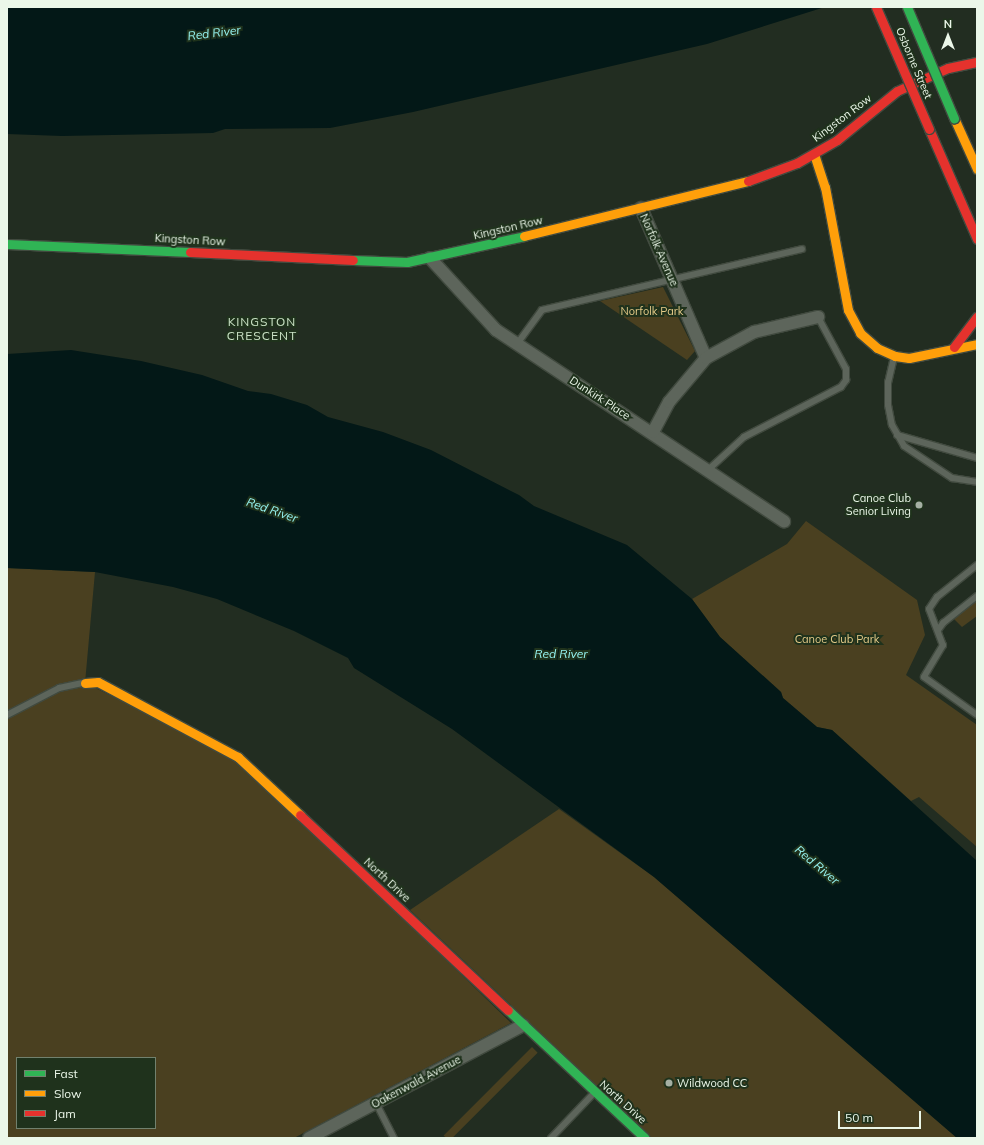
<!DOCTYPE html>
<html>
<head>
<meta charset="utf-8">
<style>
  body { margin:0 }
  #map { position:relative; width:984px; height:1145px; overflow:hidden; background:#222d21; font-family:Mulish,sans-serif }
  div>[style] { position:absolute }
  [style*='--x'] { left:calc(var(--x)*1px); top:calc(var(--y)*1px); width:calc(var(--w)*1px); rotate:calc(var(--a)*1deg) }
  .green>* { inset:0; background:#4a4020; transform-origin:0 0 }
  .water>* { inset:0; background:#031817 }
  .roads { filter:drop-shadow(1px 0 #414a3f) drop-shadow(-1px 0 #414a3f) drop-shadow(0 1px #414a3f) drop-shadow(0 -1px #414a3f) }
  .lane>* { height:6px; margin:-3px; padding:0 3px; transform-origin:3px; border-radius:3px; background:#5d655b }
  .street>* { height:12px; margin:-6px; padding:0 6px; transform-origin:6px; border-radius:6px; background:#5d655b }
  .fast>* { height:9px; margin:-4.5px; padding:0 4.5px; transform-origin:4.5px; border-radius:4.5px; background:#30b455 }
  .slow>* { height:9px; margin:-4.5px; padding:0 4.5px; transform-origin:4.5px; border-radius:4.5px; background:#ff9f0a }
  .jam>* { height:9px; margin:-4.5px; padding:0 4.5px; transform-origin:4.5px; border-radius:4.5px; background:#e5322d }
  .bridges { filter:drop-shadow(1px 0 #414a3f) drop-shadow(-1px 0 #414a3f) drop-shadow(0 1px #414a3f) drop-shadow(0 -1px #414a3f) }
  .fast-bridge>* { height:9px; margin:-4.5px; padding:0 4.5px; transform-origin:4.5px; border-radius:4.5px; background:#30b455 }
  .jam-bridge>* { height:9px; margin:-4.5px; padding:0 4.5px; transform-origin:4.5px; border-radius:4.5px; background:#e5322d }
  .dots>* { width:11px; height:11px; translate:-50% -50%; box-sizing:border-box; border:2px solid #1f321c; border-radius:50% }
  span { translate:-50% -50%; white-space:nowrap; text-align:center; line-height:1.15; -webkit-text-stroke:4px #1f321c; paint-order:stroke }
  .street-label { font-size:11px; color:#ebf7e9 }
  .park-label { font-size:11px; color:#e5cb89 }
  .poi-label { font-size:11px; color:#ebf7e9 }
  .right { translate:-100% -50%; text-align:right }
  .left { translate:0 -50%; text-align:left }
  .water-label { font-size:12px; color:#96f4f1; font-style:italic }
  .neighbourhood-label { font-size:12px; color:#cce4c7; letter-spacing:1px }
  .frame { position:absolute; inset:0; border:8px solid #ebf7e9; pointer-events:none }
  .legend { position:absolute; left:16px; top:1057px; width:140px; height:72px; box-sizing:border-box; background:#1f321c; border:1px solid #71816e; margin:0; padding:5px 7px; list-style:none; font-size:12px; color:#ebf7e9 }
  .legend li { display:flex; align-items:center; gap:8px; height:20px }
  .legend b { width:20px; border:1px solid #71816e }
  .north { position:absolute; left:928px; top:16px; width:40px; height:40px; -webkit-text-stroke:3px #1f321c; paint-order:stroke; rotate:0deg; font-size:11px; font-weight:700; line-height:16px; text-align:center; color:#ebf7e9 }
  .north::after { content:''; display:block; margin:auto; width:14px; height:18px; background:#ebf7e9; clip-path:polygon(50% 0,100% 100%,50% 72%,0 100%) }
  .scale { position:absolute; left:838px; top:1111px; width:83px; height:18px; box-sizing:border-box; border:2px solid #ebf7e9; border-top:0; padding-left:5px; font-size:12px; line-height:14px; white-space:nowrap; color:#ebf7e9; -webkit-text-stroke:3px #1f321c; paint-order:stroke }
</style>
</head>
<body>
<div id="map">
  <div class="green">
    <i style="clip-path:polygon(663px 287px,695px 351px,687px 360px,600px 301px)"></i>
    <i style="clip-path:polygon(806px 521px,917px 600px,925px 635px,906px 675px,977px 725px,977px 847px,919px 797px,911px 801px,832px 730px,817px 727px,783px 698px,781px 692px,720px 637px,692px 599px,787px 544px)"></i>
    <i style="clip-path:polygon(evenodd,7px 568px,95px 572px,85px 683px,238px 757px,511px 1023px,294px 1138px,7px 1138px,7px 568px,17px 1058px,155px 1058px,155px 1128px,17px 1128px,17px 1058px)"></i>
    <i style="clip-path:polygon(977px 600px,977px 616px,962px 627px,953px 618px)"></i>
    <i style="clip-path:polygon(559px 809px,654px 877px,957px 1138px,652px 1138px,410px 910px)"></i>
    <i style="left:532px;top:1047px;width:8px;height:125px;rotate:45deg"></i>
  </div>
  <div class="water">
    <i style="clip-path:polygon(7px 7px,825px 7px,707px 44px,413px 112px,330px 128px,225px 129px,213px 133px,62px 136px,7px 134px)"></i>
    <i style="clip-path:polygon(71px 350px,141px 361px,202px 375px,248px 391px,271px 394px,307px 405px,328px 417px,383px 432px,431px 450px,519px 495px,534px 506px,627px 545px,692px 599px,720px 637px,781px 692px,783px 698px,817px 727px,832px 730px,977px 861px,977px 1138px,957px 1138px,654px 877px,452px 729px,354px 668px,348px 658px,294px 631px,217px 599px,173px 587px,95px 572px,7px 568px,7px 354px)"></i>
  </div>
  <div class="roads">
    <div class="lane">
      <i style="--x:517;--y:344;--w:42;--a:-53.7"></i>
      <i style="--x:542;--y:310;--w:267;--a:-13.2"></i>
      <i style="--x:894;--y:357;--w:26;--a:103"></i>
      <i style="--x:888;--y:382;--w:23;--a:90"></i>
      <i style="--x:888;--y:405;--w:20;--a:79"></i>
      <i style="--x:892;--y:425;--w:24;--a:60"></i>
      <i style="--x:904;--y:446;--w:58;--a:33.7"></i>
      <i style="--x:952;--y:478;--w:25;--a:9"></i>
      <i style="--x:897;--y:435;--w:83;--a:16"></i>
      <i style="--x:708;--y:470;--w:49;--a:-42.5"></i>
      <i style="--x:744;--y:437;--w:109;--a:-27.3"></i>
      <i style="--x:841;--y:387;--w:9;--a:-54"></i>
      <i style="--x:846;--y:380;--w:11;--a:-90"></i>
      <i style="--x:846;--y:369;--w:59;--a:-118.3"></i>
      <i style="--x:977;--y:565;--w:51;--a:141.3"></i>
      <i style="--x:937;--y:597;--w:14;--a:124"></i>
      <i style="--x:929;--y:609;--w:39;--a:69"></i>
      <i style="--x:943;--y:645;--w:37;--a:121"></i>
      <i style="--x:924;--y:677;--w:65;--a:35.6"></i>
      <i style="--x:938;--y:630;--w:9;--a:-54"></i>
      <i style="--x:943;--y:623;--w:43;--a:-38.5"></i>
      <i style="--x:7;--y:715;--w:59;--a:-27.4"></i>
      <i style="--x:59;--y:688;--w:25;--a:-12"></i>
      <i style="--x:376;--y:1103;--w:39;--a:63"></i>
      <i style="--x:551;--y:1138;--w:64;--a:-46.3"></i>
    </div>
    <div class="street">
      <i style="--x:641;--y:208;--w:163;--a:66.6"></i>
      <i style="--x:430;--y:258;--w:98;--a:47.5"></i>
      <i style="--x:496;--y:330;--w:346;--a:33.6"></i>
      <i style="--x:653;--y:432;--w:34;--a:-62"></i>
      <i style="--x:669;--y:402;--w:57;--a:-49.9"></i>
      <i style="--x:706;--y:358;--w:55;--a:-28.4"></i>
      <i style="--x:754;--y:332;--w:66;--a:-13.2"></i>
      <i style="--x:309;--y:1138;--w:242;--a:-27.8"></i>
    </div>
    <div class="fast">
      <i style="--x:7;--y:244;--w:183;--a:2.5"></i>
      <i style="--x:353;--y:260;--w:54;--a:2.1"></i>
      <i style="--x:407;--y:262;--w:120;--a:-12.5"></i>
      <i style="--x:508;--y:1010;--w:187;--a:43.1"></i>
    </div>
    <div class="slow">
      <i style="--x:954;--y:118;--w:56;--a:65.7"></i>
      <i style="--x:814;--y:154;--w:35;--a:72"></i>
      <i style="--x:825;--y:187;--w:125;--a:79.4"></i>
      <i style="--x:848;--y:310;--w:26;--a:62"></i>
      <i style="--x:860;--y:333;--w:23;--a:41"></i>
      <i style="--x:877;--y:348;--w:20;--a:24"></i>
      <i style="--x:895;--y:356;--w:14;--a:8"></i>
      <i style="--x:909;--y:358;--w:69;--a:-11.6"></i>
      <i style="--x:524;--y:236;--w:231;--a:-13.8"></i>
      <i style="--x:85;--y:683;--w:13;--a:-4"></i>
      <i style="--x:98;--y:682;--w:159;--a:28.2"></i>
      <i style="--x:238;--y:757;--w:85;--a:43.1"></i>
    </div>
    <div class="jam">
      <i style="--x:929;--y:129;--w:120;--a:66.4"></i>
      <i style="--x:748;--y:181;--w:52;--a:-20.2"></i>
      <i style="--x:797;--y:163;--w:46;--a:-29.9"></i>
      <i style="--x:837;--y:140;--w:77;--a:-39.2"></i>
      <i style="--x:897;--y:91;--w:56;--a:-24.3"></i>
      <i style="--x:948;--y:68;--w:30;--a:-12"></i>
      <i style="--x:190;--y:252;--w:163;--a:2.8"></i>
      <i style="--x:954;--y:347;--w:38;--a:-53"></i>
      <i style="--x:300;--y:815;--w:285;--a:43.2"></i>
    </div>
  </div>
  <div class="bridges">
    <div class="fast-bridge">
      <i style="--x:907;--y:7;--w:121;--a:67.1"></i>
    </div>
    <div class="jam-bridge">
      <i style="--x:876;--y:7;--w:133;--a:66.5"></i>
    </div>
  </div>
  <div class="dots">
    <i style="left:919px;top:505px;background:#a5b0a3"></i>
    <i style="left:669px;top:1083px;background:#a5b0a3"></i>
  </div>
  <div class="street-label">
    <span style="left:914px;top:63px;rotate:67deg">Osborne Street</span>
    <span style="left:842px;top:118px;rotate:-37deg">Kingston Row</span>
    <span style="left:508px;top:228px;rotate:-13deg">Kingston Row</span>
    <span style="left:190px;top:240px;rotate:3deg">Kingston Row</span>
    <span style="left:659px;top:250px;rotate:66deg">Norfolk Avenue</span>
    <span style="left:600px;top:398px;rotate:33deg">Dunkirk Place</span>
    <span style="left:387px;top:880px;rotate:43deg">North Drive</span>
    <span style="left:416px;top:1082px;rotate:-28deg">Oakenwald Avenue</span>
    <span style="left:623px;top:1102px;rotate:42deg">North Drive</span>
  </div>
  <div class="park-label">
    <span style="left:652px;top:311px">Norfolk Park</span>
    <span style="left:837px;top:639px">Canoe Club Park</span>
  </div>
  <div class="poi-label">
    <span class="right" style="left:911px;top:505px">Canoe Club<br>Senior Living</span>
    <span class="left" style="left:677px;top:1083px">Wildwood CC</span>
  </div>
  <div class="water-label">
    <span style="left:214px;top:33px;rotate:-7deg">Red River</span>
    <span style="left:272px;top:510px;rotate:19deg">Red River</span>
    <span style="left:561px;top:654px">Red River</span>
    <span style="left:817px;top:865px;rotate:40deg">Red River</span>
  </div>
  <div class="neighbourhood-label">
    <span style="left:262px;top:329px">KINGSTON<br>CRESCENT</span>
  </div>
  <div class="frame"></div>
  <ul class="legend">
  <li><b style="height:5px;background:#30b455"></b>Fast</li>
  <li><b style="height:5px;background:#ff9f0a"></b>Slow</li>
  <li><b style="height:5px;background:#e5322d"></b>Jam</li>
  </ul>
  <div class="north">N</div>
  <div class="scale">50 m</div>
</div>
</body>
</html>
